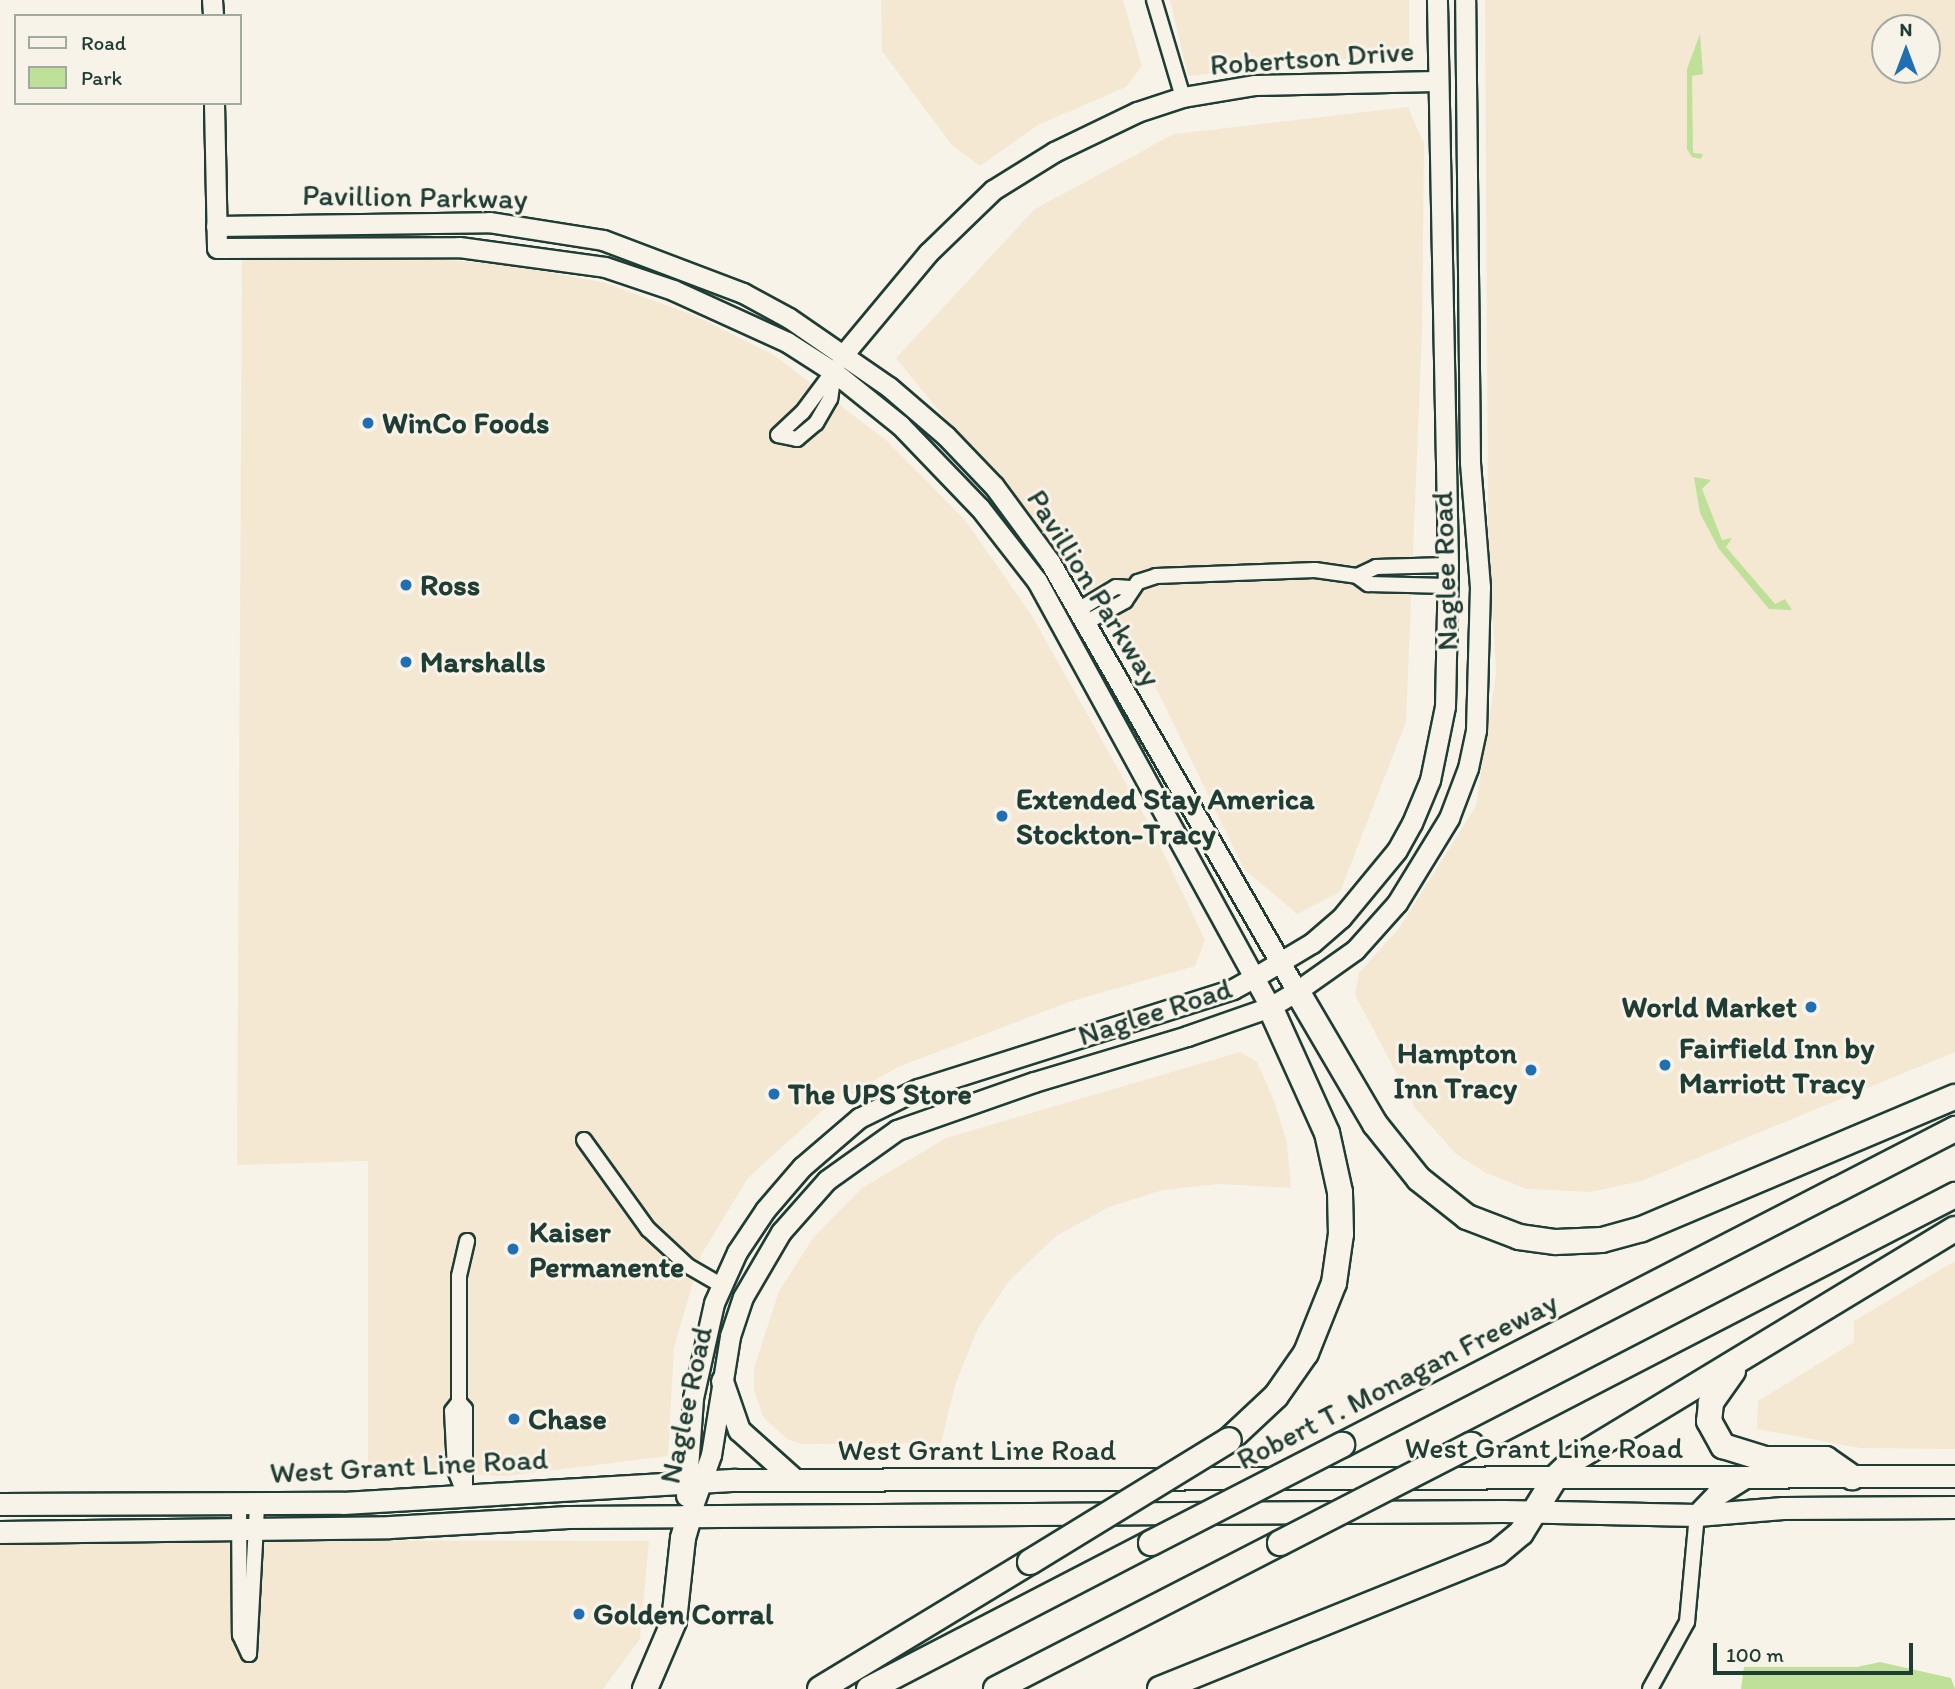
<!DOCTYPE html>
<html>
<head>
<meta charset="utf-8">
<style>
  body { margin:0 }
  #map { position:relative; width:1955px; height:1689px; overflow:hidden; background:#f7f3e8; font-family:Itim,sans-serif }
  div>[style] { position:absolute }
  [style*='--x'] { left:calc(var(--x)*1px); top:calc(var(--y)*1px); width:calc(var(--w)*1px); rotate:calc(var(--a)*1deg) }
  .built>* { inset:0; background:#f5e8d3 }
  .green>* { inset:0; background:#bfe099 }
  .roads { filter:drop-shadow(2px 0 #1f3d34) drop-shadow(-2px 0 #1f3d34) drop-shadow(0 2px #1f3d34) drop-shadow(0 -2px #1f3d34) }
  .street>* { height:14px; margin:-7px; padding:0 7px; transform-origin:7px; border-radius:7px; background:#f7f3e8 }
  .secondary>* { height:19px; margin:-9.5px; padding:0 9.5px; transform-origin:9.5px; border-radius:9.5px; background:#f7f3e8 }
  .primary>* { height:21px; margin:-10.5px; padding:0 10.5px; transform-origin:10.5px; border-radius:10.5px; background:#f7f3e8 }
  .highway>* { height:24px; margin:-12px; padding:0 12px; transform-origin:12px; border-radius:12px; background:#f7f3e8 }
  .bridges { filter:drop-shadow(2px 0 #1f3d34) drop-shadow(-2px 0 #1f3d34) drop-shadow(0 2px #1f3d34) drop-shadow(0 -2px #1f3d34) }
  .highway-bridge>* { height:24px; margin:-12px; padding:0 12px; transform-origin:12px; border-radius:12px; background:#f7f3e8 }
  .dots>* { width:19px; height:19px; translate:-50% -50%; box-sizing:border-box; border:4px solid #f7f3e8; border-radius:50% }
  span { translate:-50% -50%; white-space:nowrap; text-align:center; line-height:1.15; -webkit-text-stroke:6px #f7f3e8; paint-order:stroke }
  .street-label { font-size:30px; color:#1f3d34 }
  .poi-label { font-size:30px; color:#1f3d34; font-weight:700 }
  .left { translate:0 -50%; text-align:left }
  .right { translate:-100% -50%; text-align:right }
  .legend { position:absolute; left:14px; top:14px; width:228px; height:91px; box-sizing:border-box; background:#f7f3e8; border:2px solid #a1aaa0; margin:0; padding:9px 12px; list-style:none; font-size:21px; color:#1f3d34 }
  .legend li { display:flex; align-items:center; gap:14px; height:35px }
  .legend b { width:35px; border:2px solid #a1aaa0 }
  .north { position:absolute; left:1871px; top:14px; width:70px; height:70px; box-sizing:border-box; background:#f7f3e8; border:2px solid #a1aaa0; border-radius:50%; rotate:0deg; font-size:19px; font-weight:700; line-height:28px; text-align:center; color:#1f3d34 }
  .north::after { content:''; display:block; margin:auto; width:24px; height:32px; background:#1f6fb2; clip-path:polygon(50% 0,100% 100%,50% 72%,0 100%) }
  .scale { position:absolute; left:1713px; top:1643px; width:200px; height:32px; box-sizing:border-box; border:4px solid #1f3d34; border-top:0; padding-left:9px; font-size:21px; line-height:24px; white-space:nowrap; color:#1f3d34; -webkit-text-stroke:5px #f7f3e8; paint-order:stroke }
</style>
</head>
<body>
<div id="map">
  <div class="built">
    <i style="clip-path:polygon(881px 0,1123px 0,1142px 66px,1126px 87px,1038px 125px,980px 166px,951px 144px,882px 51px)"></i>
    <i style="clip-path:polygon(1170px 0,1409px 0,1409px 52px,1188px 76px)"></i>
    <i style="clip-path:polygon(evenodd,1485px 0,1955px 0,1955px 1052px,1641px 1181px,1591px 1192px,1527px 1189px,1486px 1173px,1456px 1154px,1415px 1108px,1355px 995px,1359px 973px,1399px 928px,1476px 806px,1496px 674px,1488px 530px,1485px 0,1885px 28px,1927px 28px,1927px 70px,1885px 70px,1885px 28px)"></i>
    <i style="clip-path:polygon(1408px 107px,1424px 144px,1422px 333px,1406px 722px,1340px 892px,1297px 914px,1244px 869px,1144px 663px,896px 358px,1035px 209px,1174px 134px)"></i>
    <i style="clip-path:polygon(242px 258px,423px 258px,508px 265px,602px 282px,696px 316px,774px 355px,887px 441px,965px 520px,1032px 616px,1154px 833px,1205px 940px,1195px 966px,1069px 1002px,898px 1067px,822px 1111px,748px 1178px,701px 1255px,674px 1348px,668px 1456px,506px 1476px,368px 1471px,368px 1161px,237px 1165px)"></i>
    <i style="clip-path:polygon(1240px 1052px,1257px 1062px,1275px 1103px,1287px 1143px,1291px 1188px,1218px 1184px,1163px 1190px,1109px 1207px,1056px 1236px,1009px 1281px,978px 1328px,955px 1385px,941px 1443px,802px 1444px,787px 1439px,764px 1418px,754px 1391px,754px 1368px,779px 1291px,813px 1238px,862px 1188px,946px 1138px)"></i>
    <i style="clip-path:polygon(1955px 1261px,1955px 1449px,1860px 1448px,1757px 1429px,1758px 1401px,1854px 1342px,1854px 1321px)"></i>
    <i style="clip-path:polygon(0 1540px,649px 1541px,640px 1639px,603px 1689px,0 1689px)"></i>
  </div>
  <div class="green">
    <i style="clip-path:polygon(1700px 34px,1703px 74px,1692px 76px,1693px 153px,1703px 154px,1701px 159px,1692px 157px,1687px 149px,1687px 69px)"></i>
    <i style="clip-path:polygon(1694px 477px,1711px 480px,1702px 489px,1722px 540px,1732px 538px,1726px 547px,1775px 604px,1785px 599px,1792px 610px,1769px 609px,1719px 549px,1700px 513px)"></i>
    <i style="clip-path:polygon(1880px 1662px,1951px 1678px,1955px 1689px,1741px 1689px,1744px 1667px,1857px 1667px)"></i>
  </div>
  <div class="roads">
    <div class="street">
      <i style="--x:1154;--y:0;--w:101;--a:73.4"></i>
      <i style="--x:834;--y:372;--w:27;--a:98"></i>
      <i style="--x:830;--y:399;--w:28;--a:120"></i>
      <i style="--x:816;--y:423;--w:25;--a:140"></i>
      <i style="--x:797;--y:439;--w:19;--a:-168"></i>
      <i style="--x:778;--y:435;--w:33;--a:-43"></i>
      <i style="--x:802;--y:413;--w:59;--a:-53.3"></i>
      <i style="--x:1357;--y:576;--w:21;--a:-25"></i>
      <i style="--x:1376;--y:567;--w:72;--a:-1.6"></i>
      <i style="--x:1078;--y:610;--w:44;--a:-31.2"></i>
      <i style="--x:1116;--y:587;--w:14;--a:4"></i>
      <i style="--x:1085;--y:623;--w:46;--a:-28.8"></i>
      <i style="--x:1125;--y:601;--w:23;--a:-56"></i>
      <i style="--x:1138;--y:582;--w:19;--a:-18"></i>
      <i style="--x:1156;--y:576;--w:159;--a:-2.2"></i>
      <i style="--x:1315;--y:570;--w:42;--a:8.1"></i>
      <i style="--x:1357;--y:576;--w:14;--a:36"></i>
      <i style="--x:1368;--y:584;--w:80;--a:1.4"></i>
      <i style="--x:584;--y:1140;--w:110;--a:54.3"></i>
      <i style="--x:648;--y:1229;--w:54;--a:42.8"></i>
      <i style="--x:688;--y:1266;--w:39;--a:30"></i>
      <i style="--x:459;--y:1402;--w:9;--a:49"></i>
      <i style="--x:465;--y:1409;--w:84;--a:90"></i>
      <i style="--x:465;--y:1495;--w:27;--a:-112"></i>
      <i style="--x:455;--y:1470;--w:59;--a:-92.9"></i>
      <i style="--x:452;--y:1411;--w:11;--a:-52"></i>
      <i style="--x:459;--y:1402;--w:126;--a:-90"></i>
      <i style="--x:459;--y:1276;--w:36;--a:-77"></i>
      <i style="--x:239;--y:1504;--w:131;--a:89.6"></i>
      <i style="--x:240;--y:1635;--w:21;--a:65"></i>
      <i style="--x:249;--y:1654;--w:150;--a:-86.9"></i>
      <i style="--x:1650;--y:1689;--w:77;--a:-61.1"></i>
      <i style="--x:1687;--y:1622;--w:107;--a:-84.7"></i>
    </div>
    <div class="secondary">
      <i style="--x:212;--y:0;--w:16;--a:86"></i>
      <i style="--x:214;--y:103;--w:145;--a:88.8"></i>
      <i style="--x:217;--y:248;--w:242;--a:-0.2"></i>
      <i style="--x:459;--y:247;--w:147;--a:7.8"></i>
      <i style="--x:605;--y:267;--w:72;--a:18.7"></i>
      <i style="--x:673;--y:290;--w:125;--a:24.5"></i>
      <i style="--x:787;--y:342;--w:56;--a:32.6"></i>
      <i style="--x:834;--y:372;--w:85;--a:38.8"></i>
      <i style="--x:900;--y:425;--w:115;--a:46.1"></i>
      <i style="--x:980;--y:508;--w:93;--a:52"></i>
      <i style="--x:1037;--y:581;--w:486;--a:61.3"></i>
      <i style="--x:216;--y:226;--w:273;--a:-0.8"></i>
      <i style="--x:489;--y:222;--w:115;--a:9"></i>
      <i style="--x:603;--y:240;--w:150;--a:20.7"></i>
      <i style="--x:743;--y:293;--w:52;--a:28.5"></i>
      <i style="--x:789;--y:318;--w:121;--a:34.6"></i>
      <i style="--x:889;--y:387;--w:75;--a:40.7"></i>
      <i style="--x:946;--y:436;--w:69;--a:46.2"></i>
      <i style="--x:994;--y:486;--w:94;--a:53.6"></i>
      <i style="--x:1050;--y:562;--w:495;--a:60.1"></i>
      <i style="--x:843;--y:355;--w:133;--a:-50.2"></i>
      <i style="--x:928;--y:253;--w:91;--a:-44.1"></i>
      <i style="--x:993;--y:190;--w:72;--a:-31.9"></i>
      <i style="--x:1054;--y:152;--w:92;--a:-25.7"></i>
      <i style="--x:1137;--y:112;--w:48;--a:-18.1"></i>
      <i style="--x:1183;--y:97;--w:73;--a:-9.5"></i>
      <i style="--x:1255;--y:85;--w:182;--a:-1.3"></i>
      <i style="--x:686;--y:1496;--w:98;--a:-85.9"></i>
      <i style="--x:693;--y:1398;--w:97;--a:-77.5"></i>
      <i style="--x:714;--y:1303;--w:56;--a:-65.7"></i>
      <i style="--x:737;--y:1252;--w:50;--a:-56.3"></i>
      <i style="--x:765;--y:1210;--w:57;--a:-49.3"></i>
      <i style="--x:802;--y:1167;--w:75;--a:-40.7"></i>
      <i style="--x:859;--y:1118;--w:66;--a:-26.2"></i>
      <i style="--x:918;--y:1089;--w:330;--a:-17.6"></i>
      <i style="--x:1233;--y:989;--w:25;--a:-29"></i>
      <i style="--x:1255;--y:977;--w:66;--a:-30.8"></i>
      <i style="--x:1312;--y:943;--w:38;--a:-41"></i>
      <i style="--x:1341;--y:918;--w:88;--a:-50.5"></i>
      <i style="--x:1397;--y:850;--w:31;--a:-61"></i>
      <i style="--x:1412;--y:823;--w:47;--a:-67.3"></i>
      <i style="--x:1430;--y:780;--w:76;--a:-78.5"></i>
      <i style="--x:1445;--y:706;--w:141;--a:-88.8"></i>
      <i style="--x:1448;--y:565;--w:565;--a:-91.12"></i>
      <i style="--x:689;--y:1517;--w:66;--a:-70.5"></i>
      <i style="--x:711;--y:1455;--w:121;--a:-80.9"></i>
      <i style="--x:730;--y:1336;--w:41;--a:-71.6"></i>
      <i style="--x:743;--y:1297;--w:75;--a:-59.7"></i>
      <i style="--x:781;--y:1232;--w:69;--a:-48.5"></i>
      <i style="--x:827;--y:1180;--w:86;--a:-35.5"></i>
      <i style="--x:897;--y:1130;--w:145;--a:-19.3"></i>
      <i style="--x:1034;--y:1082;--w:160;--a:-16.7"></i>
      <i style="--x:1187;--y:1036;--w:88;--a:-19.3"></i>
      <i style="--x:1270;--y:1007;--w:31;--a:-31"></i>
      <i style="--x:1297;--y:991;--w:71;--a:-35.3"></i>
      <i style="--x:1355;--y:950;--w:63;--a:-48.2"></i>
      <i style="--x:1397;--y:903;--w:100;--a:-58.5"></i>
      <i style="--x:1449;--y:818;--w:53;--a:-69.2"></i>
      <i style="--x:1468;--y:768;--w:39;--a:-78"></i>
      <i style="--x:1476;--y:730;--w:143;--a:-88.4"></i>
      <i style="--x:1480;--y:587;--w:125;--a:-94.6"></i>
      <i style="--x:1470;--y:462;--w:462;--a:-90.6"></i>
    </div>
    <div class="primary">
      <i style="--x:722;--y:1381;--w:52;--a:70.9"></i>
      <i style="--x:739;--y:1430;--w:75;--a:41.8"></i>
      <i style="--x:0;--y:1504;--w:343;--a:-0.2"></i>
      <i style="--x:343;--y:1503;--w:393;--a:-3.4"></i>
      <i style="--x:735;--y:1480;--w:1220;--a:-0.19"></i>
      <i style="--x:1697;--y:1515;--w:28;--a:-46"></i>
      <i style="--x:1716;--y:1495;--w:34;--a:-32"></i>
      <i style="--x:0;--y:1532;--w:390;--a:-0.7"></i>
      <i style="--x:390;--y:1527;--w:178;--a:-3.2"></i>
      <i style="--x:568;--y:1517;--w:935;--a:-0.37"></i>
      <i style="--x:1503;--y:1511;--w:194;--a:1.2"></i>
      <i style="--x:1697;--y:1515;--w:86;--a:-4.7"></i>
      <i style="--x:1783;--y:1508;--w:172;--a:-0.3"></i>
    </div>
    <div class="highway">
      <i style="--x:1297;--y:991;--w:154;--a:59.6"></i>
      <i style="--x:1375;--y:1124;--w:70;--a:51.3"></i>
      <i style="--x:1419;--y:1179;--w:61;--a:38.4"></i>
      <i style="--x:1467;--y:1217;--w:56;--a:21"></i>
      <i style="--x:1519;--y:1237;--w:37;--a:8"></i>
      <i style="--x:1556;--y:1242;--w:46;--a:-2.5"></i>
      <i style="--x:1602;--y:1240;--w:41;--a:-15.4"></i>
      <i style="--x:1642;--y:1229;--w:340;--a:-22.9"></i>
      <i style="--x:1733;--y:1371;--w:39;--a:125"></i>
      <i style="--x:1711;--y:1403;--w:18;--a:96"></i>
      <i style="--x:1709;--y:1421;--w:29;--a:61"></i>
      <i style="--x:1723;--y:1446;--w:44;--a:17.2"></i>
      <i style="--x:1765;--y:1459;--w:61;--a:0"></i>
      <i style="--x:1826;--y:1459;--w:32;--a:35"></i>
      <i style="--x:1229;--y:1440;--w:64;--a:-43.1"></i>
      <i style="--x:1276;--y:1396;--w:52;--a:-55.1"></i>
      <i style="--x:1306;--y:1353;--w:75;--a:-68.2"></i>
      <i style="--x:1334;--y:1283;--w:49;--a:-81.9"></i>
      <i style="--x:1341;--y:1234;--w:42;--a:-91.4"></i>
      <i style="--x:1340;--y:1192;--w:60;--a:-102.4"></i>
      <i style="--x:1327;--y:1133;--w:138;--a:-114.3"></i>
      <i style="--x:1342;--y:1445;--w:690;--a:-27.27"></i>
      <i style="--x:1471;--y:1445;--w:545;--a:-27.32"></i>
      <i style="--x:645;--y:1689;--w:74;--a:-66.9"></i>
      <i style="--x:674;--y:1621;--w:83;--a:-83.8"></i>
      <i style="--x:683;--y:1538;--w:22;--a:-74"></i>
      <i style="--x:820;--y:1689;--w:245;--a:-31.2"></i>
      <i style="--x:869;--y:1689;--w:318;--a:-27.4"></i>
      <i style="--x:996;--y:1689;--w:319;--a:-27.2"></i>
      <i style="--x:1160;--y:1689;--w:363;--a:-22"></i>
      <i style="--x:1497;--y:1553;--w:31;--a:-40"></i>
      <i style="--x:1521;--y:1533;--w:65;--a:-58.3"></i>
      <i style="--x:1555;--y:1478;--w:28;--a:-44"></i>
      <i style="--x:1575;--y:1459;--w:444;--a:-31.2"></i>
    </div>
  </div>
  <div class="bridges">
    <div class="highway-bridge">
      <i style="--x:1151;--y:1543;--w:215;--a:-27.2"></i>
      <i style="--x:1280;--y:1543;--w:215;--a:-27.2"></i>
      <i style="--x:1030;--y:1562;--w:233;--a:-31.5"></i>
    </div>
  </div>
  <div class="dots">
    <i style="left:368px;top:423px;background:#1f6fb2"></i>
    <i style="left:406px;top:585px;background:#1f6fb2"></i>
    <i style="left:406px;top:662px;background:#1f6fb2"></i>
    <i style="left:1002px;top:816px;background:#1f6fb2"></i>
    <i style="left:1811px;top:1007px;background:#1f6fb2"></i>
    <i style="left:1665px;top:1065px;background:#1f6fb2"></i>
    <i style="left:1531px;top:1070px;background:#1f6fb2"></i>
    <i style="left:774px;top:1094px;background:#1f6fb2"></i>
    <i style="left:513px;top:1249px;background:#1f6fb2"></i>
    <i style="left:514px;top:1419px;background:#1f6fb2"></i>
    <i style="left:579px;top:1614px;background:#1f6fb2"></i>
  </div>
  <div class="street-label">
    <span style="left:1312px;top:58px;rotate:-4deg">Robertson Drive</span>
    <span style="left:415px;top:197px;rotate:1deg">Pavillion Parkway</span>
    <span style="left:1445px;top:571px;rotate:-92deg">Naglee Road</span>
    <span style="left:1094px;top:588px;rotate:58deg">Pavillion Parkway</span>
    <span style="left:1155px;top:1012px;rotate:-18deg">Naglee Road</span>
    <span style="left:1397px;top:1381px;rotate:-27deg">Robert T. Monagan Freeway</span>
    <span style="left:686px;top:1405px;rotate:-78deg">Naglee Road</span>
    <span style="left:1544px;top:1448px">West Grant Line Road</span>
    <span style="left:977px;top:1450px">West Grant Line Road</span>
    <span style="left:409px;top:1466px;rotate:-3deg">West Grant Line Road</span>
  </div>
  <div class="poi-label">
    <span class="left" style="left:382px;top:423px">WinCo Foods</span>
    <span class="left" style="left:420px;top:585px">Ross</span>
    <span class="left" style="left:420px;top:662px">Marshalls</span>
    <span class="left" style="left:1016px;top:816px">Extended Stay America<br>Stockton-Tracy</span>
    <span class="right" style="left:1797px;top:1007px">World Market</span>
    <span class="left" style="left:1679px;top:1065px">Fairfield Inn by<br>Marriott Tracy</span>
    <span class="right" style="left:1517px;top:1070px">Hampton<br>Inn Tracy</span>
    <span class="left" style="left:788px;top:1094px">The UPS Store</span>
    <span class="left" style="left:529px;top:1249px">Kaiser<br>Permanente</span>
    <span class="left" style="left:528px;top:1419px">Chase</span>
    <span class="left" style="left:593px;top:1614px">Golden Corral</span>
  </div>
  <ul class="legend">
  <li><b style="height:9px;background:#f7f3e8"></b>Road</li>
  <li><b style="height:19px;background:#bfe099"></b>Park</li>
  </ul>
  <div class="north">N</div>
  <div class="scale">100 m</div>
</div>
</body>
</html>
